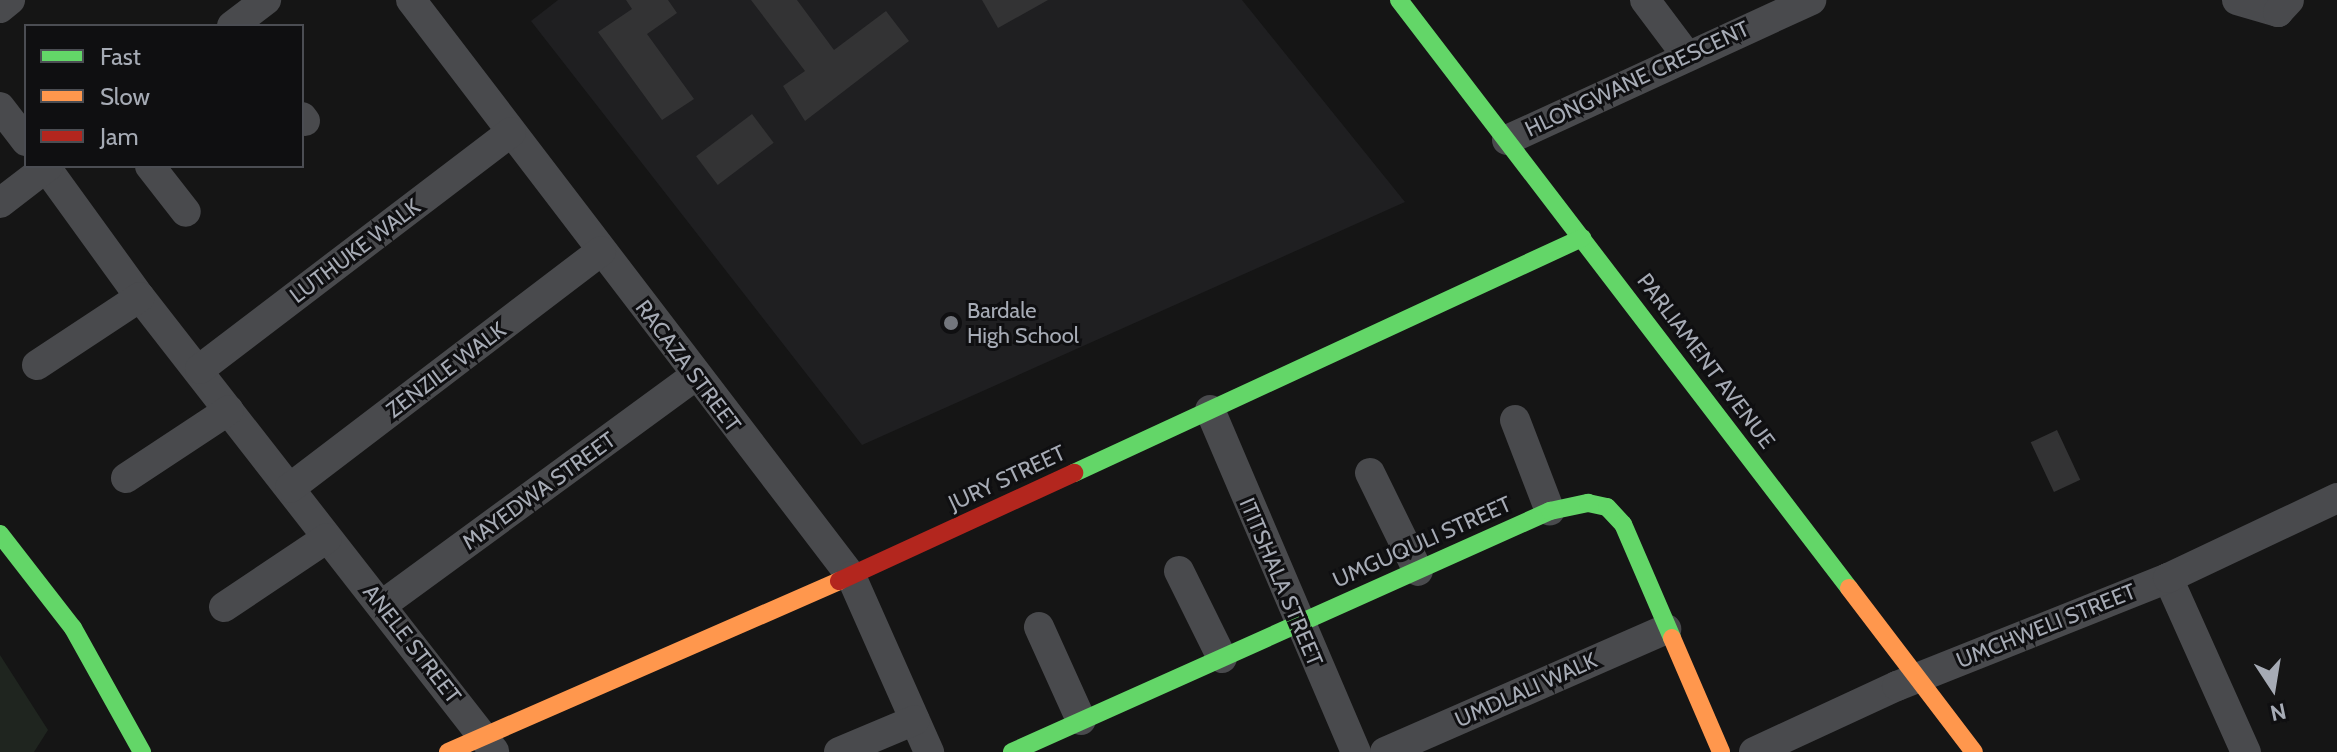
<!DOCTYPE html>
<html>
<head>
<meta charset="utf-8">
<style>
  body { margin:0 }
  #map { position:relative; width:2337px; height:752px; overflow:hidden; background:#151515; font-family:Cabin,sans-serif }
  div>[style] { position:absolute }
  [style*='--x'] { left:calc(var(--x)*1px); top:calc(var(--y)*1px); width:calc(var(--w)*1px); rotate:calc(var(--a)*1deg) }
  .built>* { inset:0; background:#1f1f21 }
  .green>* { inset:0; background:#1f251f }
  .building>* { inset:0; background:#333334; transform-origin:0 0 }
  .street>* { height:30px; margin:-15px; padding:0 15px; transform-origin:15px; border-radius:15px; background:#494a4d }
  .fast>* { height:18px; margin:-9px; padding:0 9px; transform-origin:9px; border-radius:9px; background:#63d668 }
  .slow>* { height:18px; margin:-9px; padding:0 9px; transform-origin:9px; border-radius:9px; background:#ff974d }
  .jam>* { height:18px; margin:-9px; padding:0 9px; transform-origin:9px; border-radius:9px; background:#b3261e }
  .dots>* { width:22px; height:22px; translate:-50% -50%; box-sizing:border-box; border:4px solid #0f0f11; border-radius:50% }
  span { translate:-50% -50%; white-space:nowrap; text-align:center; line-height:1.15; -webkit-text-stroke:6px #0f0f11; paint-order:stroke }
  .street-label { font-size:22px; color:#a6abb5 }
  .poi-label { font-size:22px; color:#a6abb5 }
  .left { translate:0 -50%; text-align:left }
  .legend { position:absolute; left:24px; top:24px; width:280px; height:144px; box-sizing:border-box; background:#0f0f11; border:2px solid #4b4d53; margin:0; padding:10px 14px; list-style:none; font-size:24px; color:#a6abb5 }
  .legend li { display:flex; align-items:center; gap:16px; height:40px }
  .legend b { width:40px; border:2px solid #4b4d53 }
  .north { position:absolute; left:2233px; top:648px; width:80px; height:80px; -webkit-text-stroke:6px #0f0f11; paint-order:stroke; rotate:168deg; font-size:22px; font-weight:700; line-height:32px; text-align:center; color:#a6abb5 }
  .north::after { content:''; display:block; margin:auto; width:28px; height:36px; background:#a6abb5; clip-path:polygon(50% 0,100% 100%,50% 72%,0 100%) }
</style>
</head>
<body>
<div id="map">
  <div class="built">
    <i style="clip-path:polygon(558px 0,1242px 0,1405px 202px,862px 445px,531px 21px)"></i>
  </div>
  <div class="green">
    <i style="clip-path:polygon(0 655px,48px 730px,34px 752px,0 752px)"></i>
  </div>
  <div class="building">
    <i style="clip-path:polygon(626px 0,668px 0,677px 13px,647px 34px,694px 99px,662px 120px,598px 32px,632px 9px)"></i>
    <i style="clip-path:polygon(751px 0,797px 0,834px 50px,886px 11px,909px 41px,805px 121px,783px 86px,805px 71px)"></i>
    <i style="clip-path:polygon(982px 0,1048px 0,998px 28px)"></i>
    <i style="left:752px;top:114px;width:36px;height:70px;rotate:53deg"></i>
    <i style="left:2057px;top:430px;width:55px;height:29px;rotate:65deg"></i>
  </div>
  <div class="street">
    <i style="--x:411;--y:0;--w:725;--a:52.62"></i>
    <i style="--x:851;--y:576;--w:193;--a:66.1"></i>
    <i style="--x:1645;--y:0;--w:70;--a:53.1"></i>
    <i style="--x:2237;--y:0;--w:43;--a:16.3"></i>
    <i style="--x:2278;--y:12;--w:16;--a:-47"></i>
    <i style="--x:0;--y:8;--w:13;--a:-39"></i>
    <i style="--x:232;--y:26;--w:43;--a:-37.4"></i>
    <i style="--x:0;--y:107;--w:43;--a:52.6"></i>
    <i style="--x:302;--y:117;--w:5;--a:53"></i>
    <i style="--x:1507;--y:140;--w:335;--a:-24.7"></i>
    <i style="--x:45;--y:166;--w:162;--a:54.1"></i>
    <i style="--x:140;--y:297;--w:576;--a:52.06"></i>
    <i style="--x:150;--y:166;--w:58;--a:52"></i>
    <i style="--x:0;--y:203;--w:61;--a:-37.6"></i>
    <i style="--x:37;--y:365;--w:123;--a:-33.4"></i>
    <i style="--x:200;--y:369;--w:391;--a:-37.3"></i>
    <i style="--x:1210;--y:410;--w:372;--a:66.9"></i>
    <i style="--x:1515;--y:420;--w:97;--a:69"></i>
    <i style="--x:1370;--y:473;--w:109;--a:63.9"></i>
    <i style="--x:126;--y:478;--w:123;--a:-33.4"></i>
    <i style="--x:290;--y:488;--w:391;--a:-37.3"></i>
    <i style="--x:1179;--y:571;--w:97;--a:63.7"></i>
    <i style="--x:2168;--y:578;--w:191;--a:65.9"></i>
    <i style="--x:382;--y:605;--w:388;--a:-36.2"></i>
    <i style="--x:224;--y:607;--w:124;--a:-33.8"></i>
    <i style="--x:1039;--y:627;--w:102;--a:65.7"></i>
    <i style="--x:839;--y:752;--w:82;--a:-22.8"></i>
    <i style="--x:1385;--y:752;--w:307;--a:-23.6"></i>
    <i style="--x:1754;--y:752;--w:157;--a:-24.8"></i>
    <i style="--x:1897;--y:686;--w:292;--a:-21.7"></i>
    <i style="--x:2168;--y:578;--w:187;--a:-25.3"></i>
  </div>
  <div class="fast">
    <i style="--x:1399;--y:0;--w:740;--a:52.57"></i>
    <i style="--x:1074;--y:473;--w:560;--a:-24.83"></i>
    <i style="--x:0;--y:534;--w:119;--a:52.2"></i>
    <i style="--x:73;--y:628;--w:142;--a:60.9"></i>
    <i style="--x:1012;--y:752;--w:590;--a:-24.13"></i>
    <i style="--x:1550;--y:511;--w:39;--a:-12"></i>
    <i style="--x:1588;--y:503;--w:19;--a:12"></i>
    <i style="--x:1607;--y:507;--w:23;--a:47"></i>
    <i style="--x:1623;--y:524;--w:124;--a:66.7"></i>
  </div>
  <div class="slow">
    <i style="--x:1849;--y:588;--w:206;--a:52.7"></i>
    <i style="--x:1672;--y:638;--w:124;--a:66.7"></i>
    <i style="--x:448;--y:752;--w:427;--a:-23.6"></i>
  </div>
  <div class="jam">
    <i style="--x:839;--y:581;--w:259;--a:-24.7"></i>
  </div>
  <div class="dots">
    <i style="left:951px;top:323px;background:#73767d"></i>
  </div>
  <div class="street-label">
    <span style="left:1637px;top:79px;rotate:-25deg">HLONGWANE CRESCENT</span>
    <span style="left:355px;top:251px;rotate:-37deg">LUTHUKE WALK</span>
    <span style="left:1706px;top:361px;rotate:53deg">PARLIAMENT AVENUE</span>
    <span style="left:688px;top:366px;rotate:53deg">RACAZA STREET</span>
    <span style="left:446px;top:370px;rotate:-37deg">ZENZILE WALK</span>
    <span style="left:1007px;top:478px;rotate:-25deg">JURY STREET</span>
    <span style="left:539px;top:491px;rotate:-36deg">MAYEDWA STREET</span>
    <span style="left:1422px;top:542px;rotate:-24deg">UMGUQULI STREET</span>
    <span style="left:1281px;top:582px;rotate:67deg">ITITSHALA STREET</span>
    <span style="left:2046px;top:626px;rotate:-22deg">UMCHWELI STREET</span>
    <span style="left:412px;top:644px;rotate:52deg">ANELE STREET</span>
    <span style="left:1526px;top:690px;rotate:-24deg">UMDLALI WALK</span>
  </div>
  <div class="poi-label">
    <span class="left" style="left:967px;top:323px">Bardale<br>High School</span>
  </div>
  <ul class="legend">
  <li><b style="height:10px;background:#63d668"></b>Fast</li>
  <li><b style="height:10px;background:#ff974d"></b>Slow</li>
  <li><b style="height:10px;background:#b3261e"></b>Jam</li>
  </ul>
  <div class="north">N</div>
</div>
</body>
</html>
